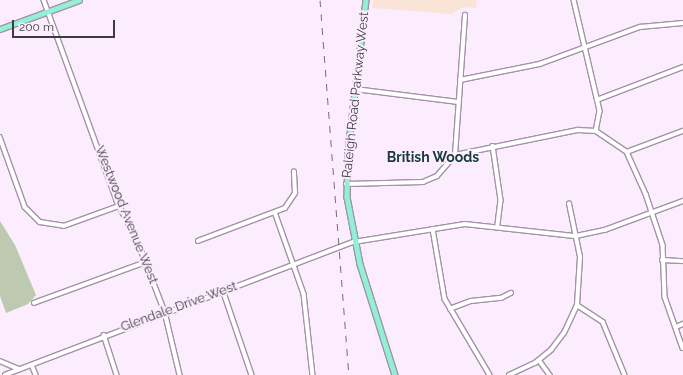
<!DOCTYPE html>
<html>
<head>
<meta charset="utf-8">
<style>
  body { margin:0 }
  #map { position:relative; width:683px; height:375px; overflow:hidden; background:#fbedfe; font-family:Raleway,sans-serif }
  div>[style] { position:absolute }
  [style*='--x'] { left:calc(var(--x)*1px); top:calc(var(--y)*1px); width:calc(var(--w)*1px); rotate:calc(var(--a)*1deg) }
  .commercial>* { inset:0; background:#fae3d7 }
  .green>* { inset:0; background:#bdc9b1 }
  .roads { filter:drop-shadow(1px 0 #a194a4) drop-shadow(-1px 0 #a194a4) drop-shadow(0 1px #a194a4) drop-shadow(0 -1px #a194a4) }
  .minor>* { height:3.5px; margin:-1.75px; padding:0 1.75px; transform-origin:1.75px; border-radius:1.75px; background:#fff }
  .major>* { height:4.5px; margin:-2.25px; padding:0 2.25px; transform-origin:2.25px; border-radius:2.25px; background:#92f0d7 }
  .rail>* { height:1px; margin-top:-0.5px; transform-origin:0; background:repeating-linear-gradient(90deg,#756d77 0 7px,transparent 0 14px) }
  span { translate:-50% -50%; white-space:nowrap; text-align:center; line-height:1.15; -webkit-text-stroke:4px #fbedfe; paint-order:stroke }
  .street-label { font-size:13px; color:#3f3a41 }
  .neighbourhood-label { font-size:14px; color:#173a3a; font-weight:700 }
  .scale { position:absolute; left:12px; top:20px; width:103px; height:18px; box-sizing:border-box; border:2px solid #3f3a41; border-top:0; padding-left:5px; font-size:12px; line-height:14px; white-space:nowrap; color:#3f3a41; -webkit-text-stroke:3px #fbedfe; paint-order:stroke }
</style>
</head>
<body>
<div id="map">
  <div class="commercial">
    <i style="clip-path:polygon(373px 0,477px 0,476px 8px,463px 7px,452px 14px,372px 8px)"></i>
  </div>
  <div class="green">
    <i style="clip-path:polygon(0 221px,15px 245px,36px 295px,28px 304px,6px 313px,0 296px)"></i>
  </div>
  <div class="roads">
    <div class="minor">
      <i style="--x:44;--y:0;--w:214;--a:70"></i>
      <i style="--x:117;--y:201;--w:46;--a:62.9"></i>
      <i style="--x:138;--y:242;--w:75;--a:68.9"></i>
      <i style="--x:165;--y:312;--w:65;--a:76.6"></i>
      <i style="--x:574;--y:0;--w:114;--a:76.8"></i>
      <i style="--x:600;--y:111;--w:20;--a:101"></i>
      <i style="--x:596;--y:131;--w:37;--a:34"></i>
      <i style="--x:627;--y:152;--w:46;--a:65.7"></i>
      <i style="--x:646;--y:194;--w:54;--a:71.6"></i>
      <i style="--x:663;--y:245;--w:52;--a:87.8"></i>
      <i style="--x:665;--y:297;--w:54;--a:70.6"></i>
      <i style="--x:460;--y:80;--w:82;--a:-11.3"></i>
      <i style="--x:540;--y:64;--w:107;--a:-20.3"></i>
      <i style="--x:640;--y:27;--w:43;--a:-5.3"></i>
      <i style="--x:355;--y:89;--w:104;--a:7.2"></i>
      <i style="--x:597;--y:100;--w:92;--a:-21"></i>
      <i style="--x:0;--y:137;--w:74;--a:70.3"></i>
      <i style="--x:25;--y:207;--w:21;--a:45"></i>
      <i style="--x:40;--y:222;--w:24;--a:9"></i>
      <i style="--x:64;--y:226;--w:59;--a:-20"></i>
      <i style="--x:493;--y:146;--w:55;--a:81.6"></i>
      <i style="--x:501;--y:200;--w:25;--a:97"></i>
      <i style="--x:627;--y:152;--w:60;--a:-20.6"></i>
      <i style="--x:455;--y:155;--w:140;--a:-85.9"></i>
      <i style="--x:346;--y:184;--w:77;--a:-1.5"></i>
      <i style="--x:423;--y:182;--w:15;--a:-23"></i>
      <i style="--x:437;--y:176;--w:28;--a:-49"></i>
      <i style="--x:455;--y:155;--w:126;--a:-11.5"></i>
      <i style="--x:578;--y:130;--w:18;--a:3"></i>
      <i style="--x:275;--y:212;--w:87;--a:70.5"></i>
      <i style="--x:304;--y:294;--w:81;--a:83.7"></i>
      <i style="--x:433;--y:229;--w:71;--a:80.3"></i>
      <i style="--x:445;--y:299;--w:88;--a:59.4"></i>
      <i style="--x:198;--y:241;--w:93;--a:-20.8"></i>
      <i style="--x:285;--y:208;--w:18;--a:-56"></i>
      <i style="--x:295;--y:193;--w:21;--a:-93"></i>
      <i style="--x:662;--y:260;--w:21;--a:3"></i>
      <i style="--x:223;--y:290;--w:90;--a:71.2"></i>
      <i style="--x:34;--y:303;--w:119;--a:-20.1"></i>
      <i style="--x:577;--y:305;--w:31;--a:33"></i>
      <i style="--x:603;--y:322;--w:57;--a:67.5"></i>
      <i style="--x:450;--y:309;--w:22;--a:-21"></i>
      <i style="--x:471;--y:301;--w:30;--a:-6"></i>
      <i style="--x:501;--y:298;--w:11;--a:-27"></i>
      <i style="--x:676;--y:327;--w:8;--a:-23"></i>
      <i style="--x:104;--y:335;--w:42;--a:72"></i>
      <i style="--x:539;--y:360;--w:19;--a:54"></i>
      <i style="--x:0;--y:361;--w:21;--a:23"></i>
      <i style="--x:32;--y:365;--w:11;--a:68"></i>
      <i style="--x:5;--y:375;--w:373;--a:-20.9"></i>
      <i style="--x:354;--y:242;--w:112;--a:-9.2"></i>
      <i style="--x:465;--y:224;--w:112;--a:6.2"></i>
      <i style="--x:576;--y:236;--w:30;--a:-12"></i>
      <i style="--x:605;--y:230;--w:83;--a:-20.4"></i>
      <i style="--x:509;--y:375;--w:29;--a:-25"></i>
      <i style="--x:535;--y:363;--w:21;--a:-39"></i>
      <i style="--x:551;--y:350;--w:21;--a:-53"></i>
      <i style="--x:564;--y:333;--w:31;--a:-65"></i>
      <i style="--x:577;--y:305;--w:48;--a:-86.4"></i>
      <i style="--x:580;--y:257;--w:54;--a:-101.7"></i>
    </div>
    <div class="major">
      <i style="--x:366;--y:0;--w:153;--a:96.8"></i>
      <i style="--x:348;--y:152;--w:45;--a:91.3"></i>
      <i style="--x:347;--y:197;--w:68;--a:79"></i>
      <i style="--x:360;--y:264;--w:116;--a:72.5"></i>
      <i style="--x:0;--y:29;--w:84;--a:-20.2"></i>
    </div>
  </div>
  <div class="rail">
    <i style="--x:320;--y:0;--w:376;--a:85.6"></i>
  </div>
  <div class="street-label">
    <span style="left:356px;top:95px;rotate:-84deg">Raleigh Road Parkway West</span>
    <span style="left:126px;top:215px;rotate:68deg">Westwood Avenue West</span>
    <span style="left:179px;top:307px;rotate:-20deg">Glendale Drive West</span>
  </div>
  <div class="neighbourhood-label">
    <span style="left:433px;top:157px">British Woods</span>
  </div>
  <div class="scale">200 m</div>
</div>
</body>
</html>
